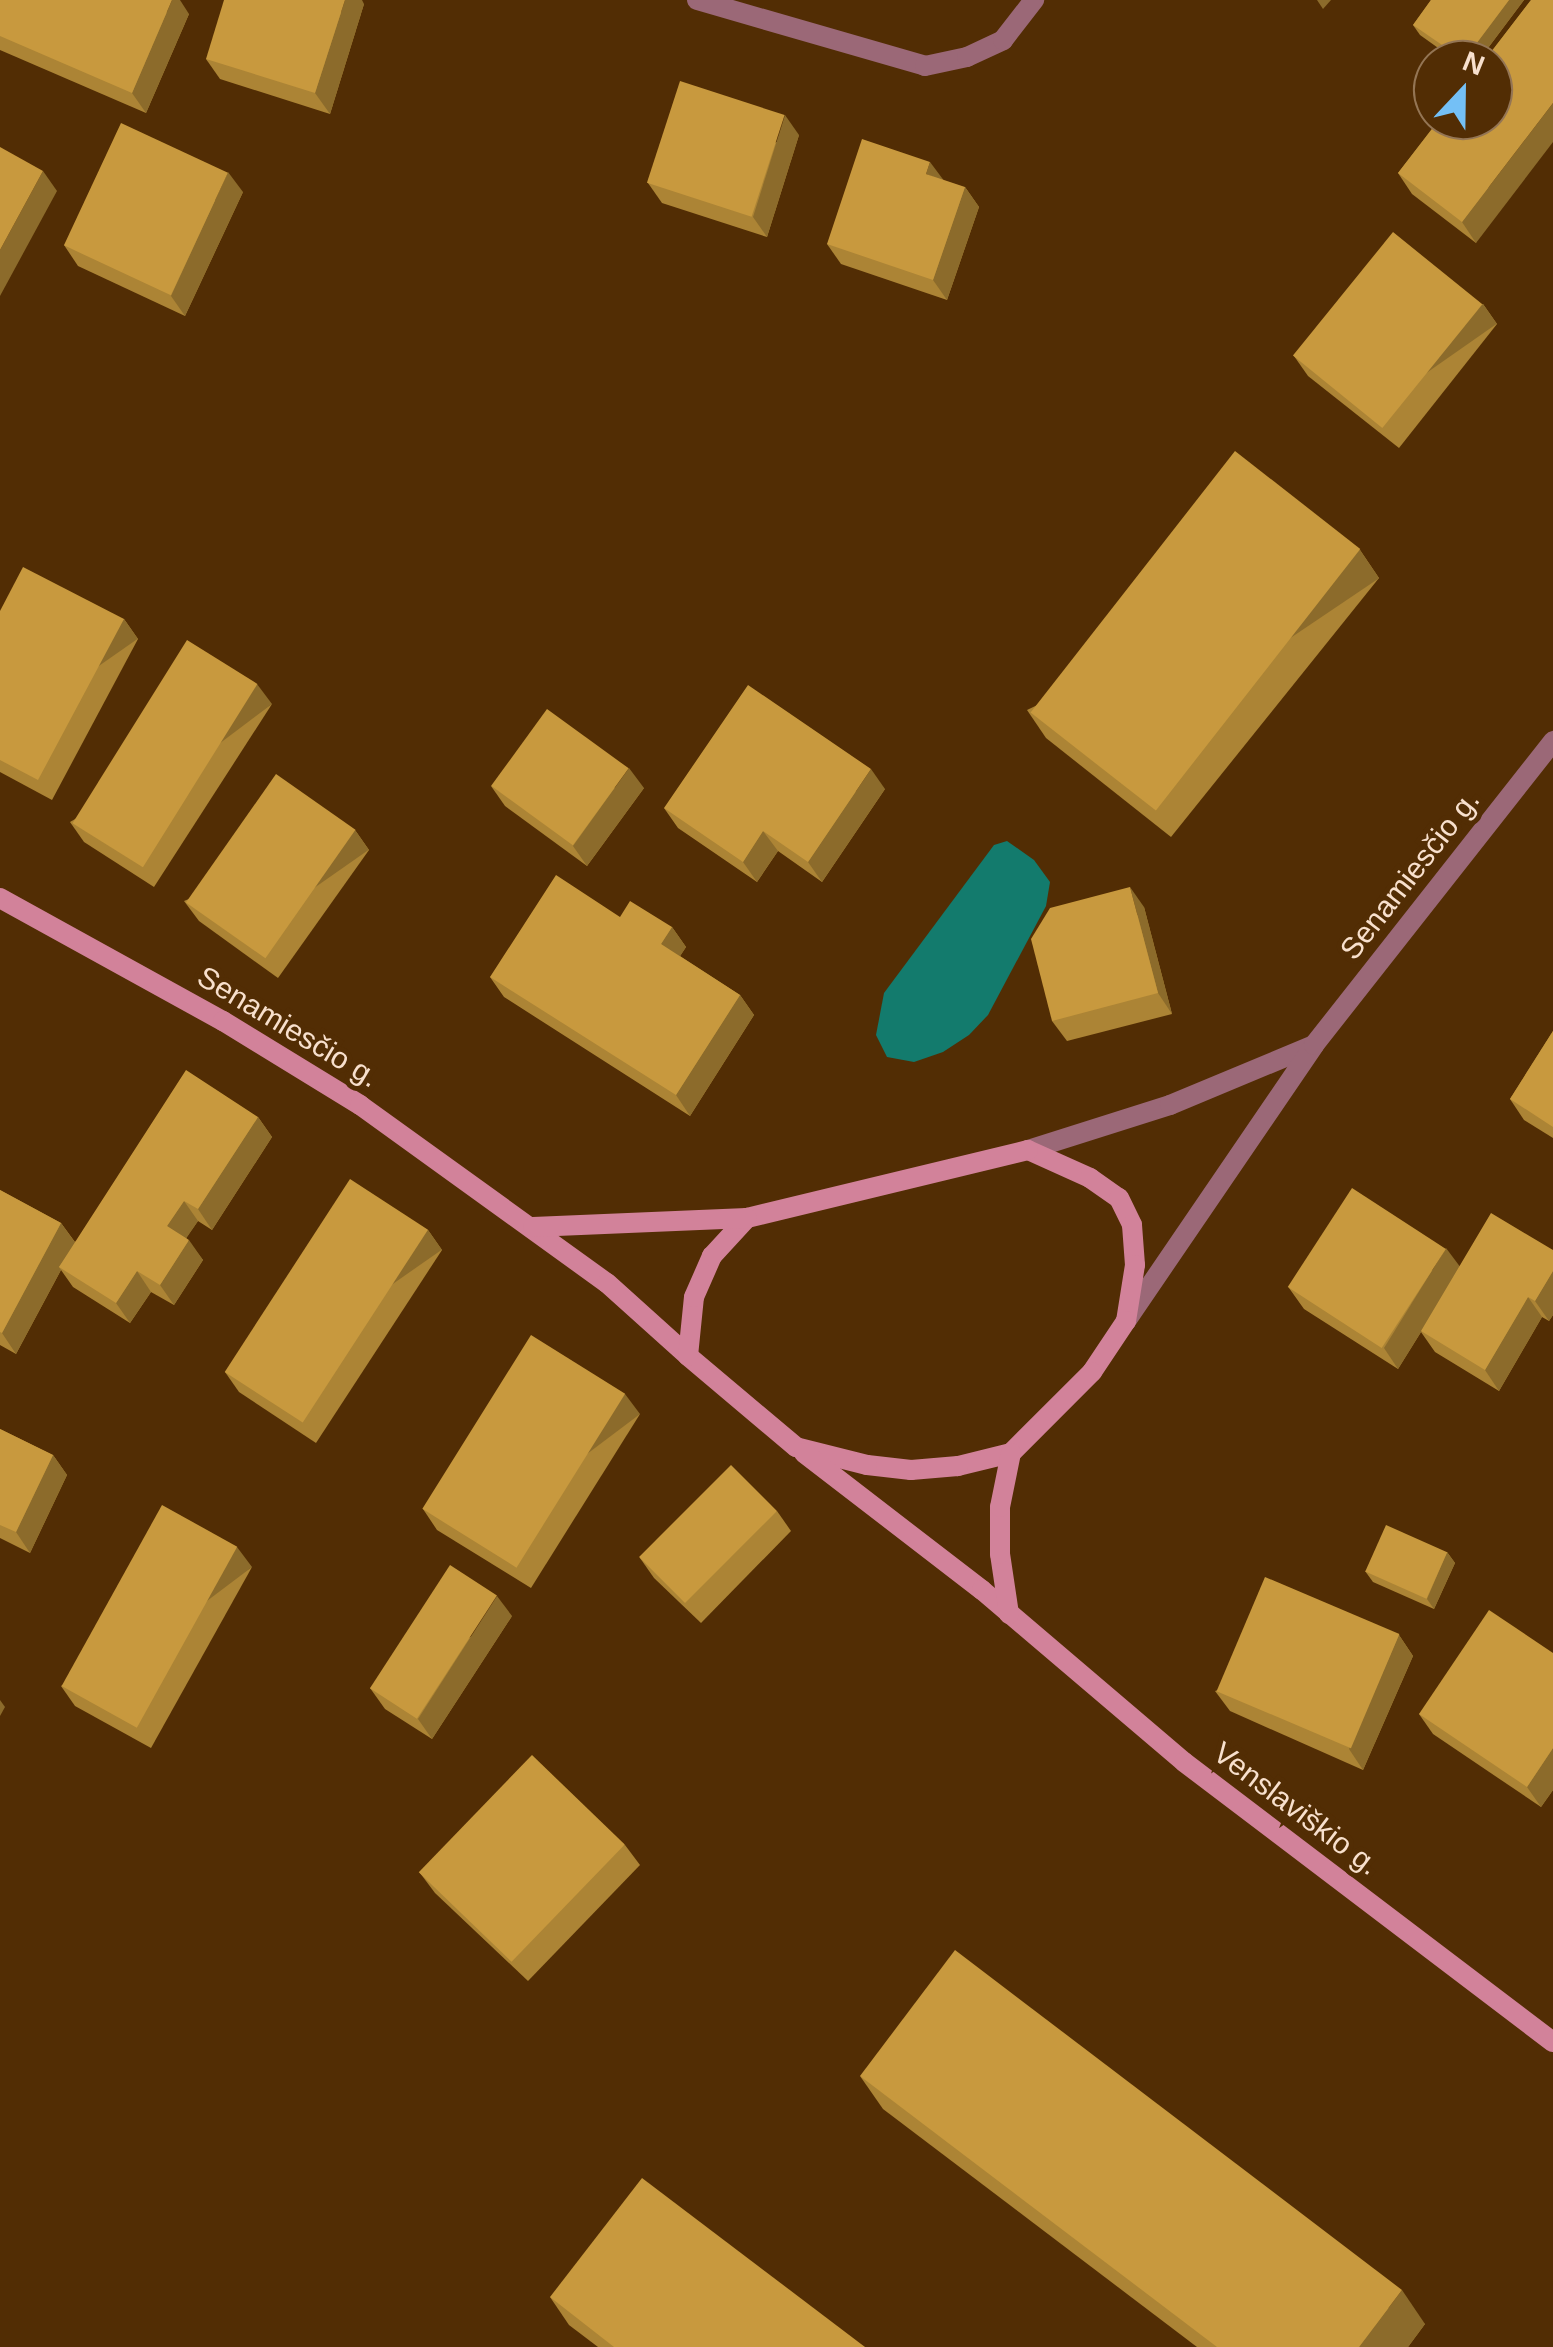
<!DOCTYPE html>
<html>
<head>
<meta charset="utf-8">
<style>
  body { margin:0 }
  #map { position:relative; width:1553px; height:2347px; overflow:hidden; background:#522d04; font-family:Arial,sans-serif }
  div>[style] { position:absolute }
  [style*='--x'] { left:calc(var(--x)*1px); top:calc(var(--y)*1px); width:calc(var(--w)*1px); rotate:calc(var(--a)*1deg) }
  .water>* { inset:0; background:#137b6d }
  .minor>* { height:20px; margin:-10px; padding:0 10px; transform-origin:10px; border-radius:10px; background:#9b6877 }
  .secondary>* { height:20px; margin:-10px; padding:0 10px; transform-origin:10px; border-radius:10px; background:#d2829a }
  .wall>* { inset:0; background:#ac8435 }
  .shaded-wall>* { inset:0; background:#8c6b2b; transform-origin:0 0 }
  .building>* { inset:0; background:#c8993e; transform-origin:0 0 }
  span { translate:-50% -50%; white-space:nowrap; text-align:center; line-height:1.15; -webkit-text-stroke:10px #522d04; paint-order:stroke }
  .street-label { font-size:30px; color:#f8e0cd }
  .north { position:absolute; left:1413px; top:40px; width:100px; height:100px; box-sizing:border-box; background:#522d04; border:2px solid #947554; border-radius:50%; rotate:22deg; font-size:28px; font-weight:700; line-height:40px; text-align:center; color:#f8e0cd }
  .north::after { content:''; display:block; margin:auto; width:35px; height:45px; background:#74c0f6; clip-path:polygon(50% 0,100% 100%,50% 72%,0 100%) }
</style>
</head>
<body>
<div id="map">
  <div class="water">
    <i style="clip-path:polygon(1007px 841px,1034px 860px,1050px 882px,1046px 906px,988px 1015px,969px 1035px,943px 1052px,914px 1062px,887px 1057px,876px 1035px,884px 993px,994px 845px)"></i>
  </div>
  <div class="minor">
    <i style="--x:697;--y:0;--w:237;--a:16.1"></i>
    <i style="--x:925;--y:66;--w:43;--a:-12.1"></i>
    <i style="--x:967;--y:57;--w:40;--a:-25"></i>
    <i style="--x:1003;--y:40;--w:51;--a:-52.2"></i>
    <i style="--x:1028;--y:1150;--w:149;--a:-17.6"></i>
    <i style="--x:1170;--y:1105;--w:154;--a:-22.6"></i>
    <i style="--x:1126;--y:1321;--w:334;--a:-55.7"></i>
    <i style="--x:1314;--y:1045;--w:387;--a:-51.8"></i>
  </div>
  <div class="secondary">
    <i style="--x:0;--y:898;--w:255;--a:28.9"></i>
    <i style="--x:223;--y:1021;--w:161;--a:31.5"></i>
    <i style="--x:360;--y:1105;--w:304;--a:35.8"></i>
    <i style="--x:607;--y:1283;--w:109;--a:42"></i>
    <i style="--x:1028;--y:1150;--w:68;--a:24.3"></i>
    <i style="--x:1090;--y:1178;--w:35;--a:35"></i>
    <i style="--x:1119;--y:1198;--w:30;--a:64"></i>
    <i style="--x:1132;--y:1225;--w:40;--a:85.7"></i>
    <i style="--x:1135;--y:1265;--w:57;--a:99.1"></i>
    <i style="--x:1126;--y:1321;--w:61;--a:123.7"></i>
    <i style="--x:1092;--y:1372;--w:115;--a:135"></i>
    <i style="--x:1011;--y:1453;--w:55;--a:166.2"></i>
    <i style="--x:958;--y:1466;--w:47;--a:175.1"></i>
    <i style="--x:911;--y:1470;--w:44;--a:-173.5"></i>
    <i style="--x:867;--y:1465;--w:73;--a:-165.8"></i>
    <i style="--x:796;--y:1447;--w:141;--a:-139.9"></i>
    <i style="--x:688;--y:1356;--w:59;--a:-84.2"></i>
    <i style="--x:694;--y:1297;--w:45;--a:-66.3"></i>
    <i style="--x:712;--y:1256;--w:52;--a:-47.4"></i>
    <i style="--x:747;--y:1218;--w:289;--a:-13.6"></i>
    <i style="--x:533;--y:1227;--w:214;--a:-2.4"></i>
    <i style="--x:804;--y:1453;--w:225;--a:37.6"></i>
    <i style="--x:982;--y:1590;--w:265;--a:40.4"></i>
    <i style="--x:1184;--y:1762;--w:463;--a:37.2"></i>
    <i style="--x:1009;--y:1614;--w:61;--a:-98.5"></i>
    <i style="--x:1000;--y:1554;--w:47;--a:-90"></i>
    <i style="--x:1000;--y:1507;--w:55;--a:-78.5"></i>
  </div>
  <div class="wall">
    <i style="clip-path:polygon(0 0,189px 14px,146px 113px,0 50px)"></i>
    <i style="clip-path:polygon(1431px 0,1524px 0,1479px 60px,1455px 60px,1420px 35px,1413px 25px)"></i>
    <i style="clip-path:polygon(1531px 0,1476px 243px,1412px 194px,1398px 173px)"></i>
    <i style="clip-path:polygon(364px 4px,330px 114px,220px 79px,206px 59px)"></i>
    <i style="clip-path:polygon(799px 135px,767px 237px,662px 203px,648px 183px)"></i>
    <i style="clip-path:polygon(965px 187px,979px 207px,947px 300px,841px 264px,827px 244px)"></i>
    <i style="clip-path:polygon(243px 192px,185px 316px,78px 266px,64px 245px)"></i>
    <i style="clip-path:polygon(1483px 304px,1497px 324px,1399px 448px,1308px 376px,1294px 356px)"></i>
    <i style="clip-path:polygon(1360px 550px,1379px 578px,1171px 837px,1046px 738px,1027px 710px)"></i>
    <i style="clip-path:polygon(0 611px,124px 619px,138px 639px,52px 800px,0 772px)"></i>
    <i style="clip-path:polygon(272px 704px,154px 887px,84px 842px,70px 822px)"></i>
    <i style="clip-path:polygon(491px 786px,644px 788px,587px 866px,505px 806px)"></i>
    <i style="clip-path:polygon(885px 789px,822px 882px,778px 851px,757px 882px,678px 828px,664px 808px)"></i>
    <i style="clip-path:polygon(355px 830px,369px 850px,278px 978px,199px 921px,184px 901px)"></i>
    <i style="clip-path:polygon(1144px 907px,1172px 1014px,1067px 1041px,1052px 1021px)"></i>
    <i style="clip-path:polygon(620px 917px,672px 927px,686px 947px,680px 956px,740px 995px,754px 1015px,690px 1116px,504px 997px,490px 977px)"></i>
    <i style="clip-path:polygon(1553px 1031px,1553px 1138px,1524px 1120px,1510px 1099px)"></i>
    <i style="clip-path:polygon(258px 1117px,272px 1137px,212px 1230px,198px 1221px,186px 1238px,203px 1260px,174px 1305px,151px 1292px,130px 1323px,73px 1287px,61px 1270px,16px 1354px,0 1345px,0 1190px,61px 1223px,75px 1242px)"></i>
    <i style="clip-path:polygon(428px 1230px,442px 1250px,316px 1443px,239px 1392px,225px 1372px)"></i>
    <i style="clip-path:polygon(1553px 1250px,1553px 1315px,1549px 1321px,1542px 1317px,1499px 1391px,1435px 1352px,1421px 1332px,1398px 1369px,1304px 1309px,1289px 1288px,1459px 1267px)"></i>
    <i style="clip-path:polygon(640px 1414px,531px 1588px,437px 1530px,423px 1509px)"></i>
    <i style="clip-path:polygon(0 1429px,53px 1455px,67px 1475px,30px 1553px,0 1538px)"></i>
    <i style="clip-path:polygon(777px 1511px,791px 1531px,701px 1623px,654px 1578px,640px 1558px)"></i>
    <i style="clip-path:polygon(1447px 1552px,1455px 1563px,1434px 1609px,1373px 1582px,1365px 1571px)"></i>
    <i style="clip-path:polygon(252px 1567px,151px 1748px,75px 1706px,61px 1686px)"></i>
    <i style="clip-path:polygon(512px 1616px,432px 1739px,385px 1709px,370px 1688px)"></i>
    <i style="clip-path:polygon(1399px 1635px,1413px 1656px,1363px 1770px,1230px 1711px,1215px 1691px)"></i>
    <i style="clip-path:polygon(1553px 1653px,1553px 1790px,1541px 1807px,1433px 1734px,1419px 1714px)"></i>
    <i style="clip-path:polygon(625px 1845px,640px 1865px,528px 1981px,435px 1893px,420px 1873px)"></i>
    <i style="clip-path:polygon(860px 2076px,1425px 2324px,1408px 2347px,1197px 2347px,883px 2109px)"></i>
    <i style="clip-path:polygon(550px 2297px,865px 2347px,598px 2347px,569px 2325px)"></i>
  </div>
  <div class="shaded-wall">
    <i style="clip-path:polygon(172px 0,180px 0,189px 14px,146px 113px,132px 93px)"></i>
    <i style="clip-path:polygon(345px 0,362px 0,364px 4px,330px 114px,315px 93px)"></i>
    <i style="clip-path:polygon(1317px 0,1331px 0,1323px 9px)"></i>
    <i style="clip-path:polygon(1509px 0,1524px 0,1479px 60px,1464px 60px)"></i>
    <i style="clip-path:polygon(1553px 103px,1553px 142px,1476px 243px,1462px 222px)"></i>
    <i style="clip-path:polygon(785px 115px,799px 135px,767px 237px,753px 217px)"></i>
    <i style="clip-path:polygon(930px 162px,945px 182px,926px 174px)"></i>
    <i style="clip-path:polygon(43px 171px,57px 191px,0 296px,0 250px)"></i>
    <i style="clip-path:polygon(228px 172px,243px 192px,185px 316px,171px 296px)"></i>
    <i style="clip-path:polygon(965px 187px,979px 207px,947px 300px,933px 280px)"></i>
    <i style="left:1483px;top:304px;width:24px;height:158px;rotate:55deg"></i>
    <i style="left:1360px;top:550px;width:34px;height:332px;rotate:56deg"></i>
    <i style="left:124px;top:619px;width:24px;height:183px;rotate:55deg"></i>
    <i style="left:257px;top:684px;width:25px;height:217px;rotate:53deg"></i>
    <i style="clip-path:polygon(629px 768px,644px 788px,587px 866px,573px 846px)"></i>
    <i style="clip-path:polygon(871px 769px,885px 789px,822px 882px,808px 862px)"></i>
    <i style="left:355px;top:830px;width:24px;height:157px;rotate:55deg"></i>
    <i style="clip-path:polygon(763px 831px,778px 851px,757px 882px,743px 862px)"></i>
    <i style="clip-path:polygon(1130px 887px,1144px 907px,1172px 1014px,1158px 993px)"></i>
    <i style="clip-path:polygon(672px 927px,686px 947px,675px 964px,661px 944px)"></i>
    <i style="clip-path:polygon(740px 995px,754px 1015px,690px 1116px,676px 1095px)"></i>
    <i style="clip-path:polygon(258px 1117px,272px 1137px,212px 1230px,198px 1209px)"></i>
    <i style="clip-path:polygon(184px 1201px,198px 1221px,181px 1246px,167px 1226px)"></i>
    <i style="clip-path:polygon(61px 1223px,76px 1244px,59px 1267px,61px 1270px,16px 1354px,2px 1333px)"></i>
    <i style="left:428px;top:1230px;width:24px;height:230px;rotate:55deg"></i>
    <i style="clip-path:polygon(189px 1240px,203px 1260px,174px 1305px,160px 1285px)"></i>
    <i style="clip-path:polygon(1446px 1248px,1461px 1268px,1398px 1369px,1384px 1348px)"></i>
    <i style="clip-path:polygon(137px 1271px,151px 1292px,130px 1323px,116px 1303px)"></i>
    <i style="clip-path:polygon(1553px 1271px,1553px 1315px,1549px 1321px,1535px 1301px)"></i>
    <i style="clip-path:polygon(1528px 1297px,1542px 1317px,1499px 1391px,1485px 1370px)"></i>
    <i style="left:625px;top:1394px;width:25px;height:205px;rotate:53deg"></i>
    <i style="clip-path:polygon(53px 1455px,67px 1475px,30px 1553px,16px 1532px)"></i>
    <i style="left:237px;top:1547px;width:25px;height:207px;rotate:53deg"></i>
    <i style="clip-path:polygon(1447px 1552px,1455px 1563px,1434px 1609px,1427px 1599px)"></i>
    <i style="clip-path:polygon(497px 1596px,512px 1616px,432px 1739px,418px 1719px)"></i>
    <i style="clip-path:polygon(1399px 1635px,1413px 1656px,1363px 1770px,1349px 1749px)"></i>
    <i style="clip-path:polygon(0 1700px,5px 1707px,0 1716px)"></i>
    <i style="clip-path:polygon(1553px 1748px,1553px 1790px,1541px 1807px,1527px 1787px)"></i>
    <i style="clip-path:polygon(1402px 2290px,1425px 2324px,1408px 2347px,1359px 2347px)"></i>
  </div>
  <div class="building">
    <i style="clip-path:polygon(0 0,172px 0,132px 93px,0 36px)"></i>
    <i style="clip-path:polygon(224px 0,345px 0,315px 93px,206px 59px)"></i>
    <i style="clip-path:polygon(1431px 0,1509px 0,1464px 60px,1413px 25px)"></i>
    <i style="clip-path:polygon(1531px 0,1553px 0,1553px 103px,1462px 222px,1398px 173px,1439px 120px,1493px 120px,1493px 60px,1485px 60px)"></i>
    <i style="left:680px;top:81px;width:110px;height:107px;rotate:18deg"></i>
    <i style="left:121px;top:123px;width:118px;height:135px;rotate:25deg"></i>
    <i style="clip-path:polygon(862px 139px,930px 162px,926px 174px,965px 187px,933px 280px,827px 244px)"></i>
    <i style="clip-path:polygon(0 147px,43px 171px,0 250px)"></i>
    <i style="left:1393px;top:232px;width:115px;height:159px;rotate:39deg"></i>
    <i style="left:1235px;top:451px;width:159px;height:332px;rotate:38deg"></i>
    <i style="clip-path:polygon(23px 567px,124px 619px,38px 780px,0 760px,0 611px)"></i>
    <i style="left:187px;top:640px;width:83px;height:216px;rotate:32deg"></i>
    <i style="clip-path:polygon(748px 685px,871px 769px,808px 862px,763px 831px,743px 862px,664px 808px)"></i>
    <i style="left:547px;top:709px;width:101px;height:95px;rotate:36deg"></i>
    <i style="left:276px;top:774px;width:97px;height:157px;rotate:35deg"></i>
    <i style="clip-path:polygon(556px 875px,620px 917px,630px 901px,672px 927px,661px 944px,740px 995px,676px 1095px,490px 977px)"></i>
    <i style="clip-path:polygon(1130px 887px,1158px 993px,1052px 1021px,1031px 939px,1050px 908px)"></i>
    <i style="clip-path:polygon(1553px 1031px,1553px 1127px,1510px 1099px)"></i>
    <i style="clip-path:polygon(186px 1070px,258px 1117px,198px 1209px,184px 1201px,167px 1226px,189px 1240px,160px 1285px,137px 1271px,116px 1303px,59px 1267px)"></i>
    <i style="left:350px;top:1179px;width:93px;height:230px;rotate:33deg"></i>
    <i style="left:1352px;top:1188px;width:112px;height:118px;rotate:33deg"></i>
    <i style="clip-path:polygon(0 1190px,61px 1223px,2px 1333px,0 1332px)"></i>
    <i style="clip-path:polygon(1491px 1213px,1553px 1250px,1553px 1271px,1535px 1301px,1528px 1297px,1485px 1370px,1421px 1331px)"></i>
    <i style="left:531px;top:1335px;width:111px;height:205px;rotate:32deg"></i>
    <i style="clip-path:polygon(0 1429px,53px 1455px,16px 1532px,0 1525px)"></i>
    <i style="left:731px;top:1465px;width:65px;height:130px;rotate:45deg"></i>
    <i style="left:162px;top:1505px;width:86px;height:207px;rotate:29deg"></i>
    <i style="left:1386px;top:1525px;width:67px;height:51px;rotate:24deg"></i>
    <i style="left:450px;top:1565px;width:56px;height:147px;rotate:33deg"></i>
    <i style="left:1265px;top:1577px;width:146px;height:124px;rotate:23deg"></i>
    <i style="clip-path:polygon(1489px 1610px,1553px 1653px,1553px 1748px,1527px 1787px,1419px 1714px)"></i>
    <i style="left:532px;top:1755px;width:129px;height:163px;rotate:44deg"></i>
    <i style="clip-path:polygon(955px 1950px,1402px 2290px,1359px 2347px,1217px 2347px,860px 2076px)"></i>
    <i style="clip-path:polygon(642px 2178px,865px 2347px,614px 2347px,550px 2297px)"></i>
  </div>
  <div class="street-label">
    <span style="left:1410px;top:875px;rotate:-52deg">Senamiesčio g.</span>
    <span style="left:288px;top:1027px;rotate:31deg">Senamiesčio g.</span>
    <span style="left:1296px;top:1809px;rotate:37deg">Venslaviškio g.</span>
  </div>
  <div class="north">N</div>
</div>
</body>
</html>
